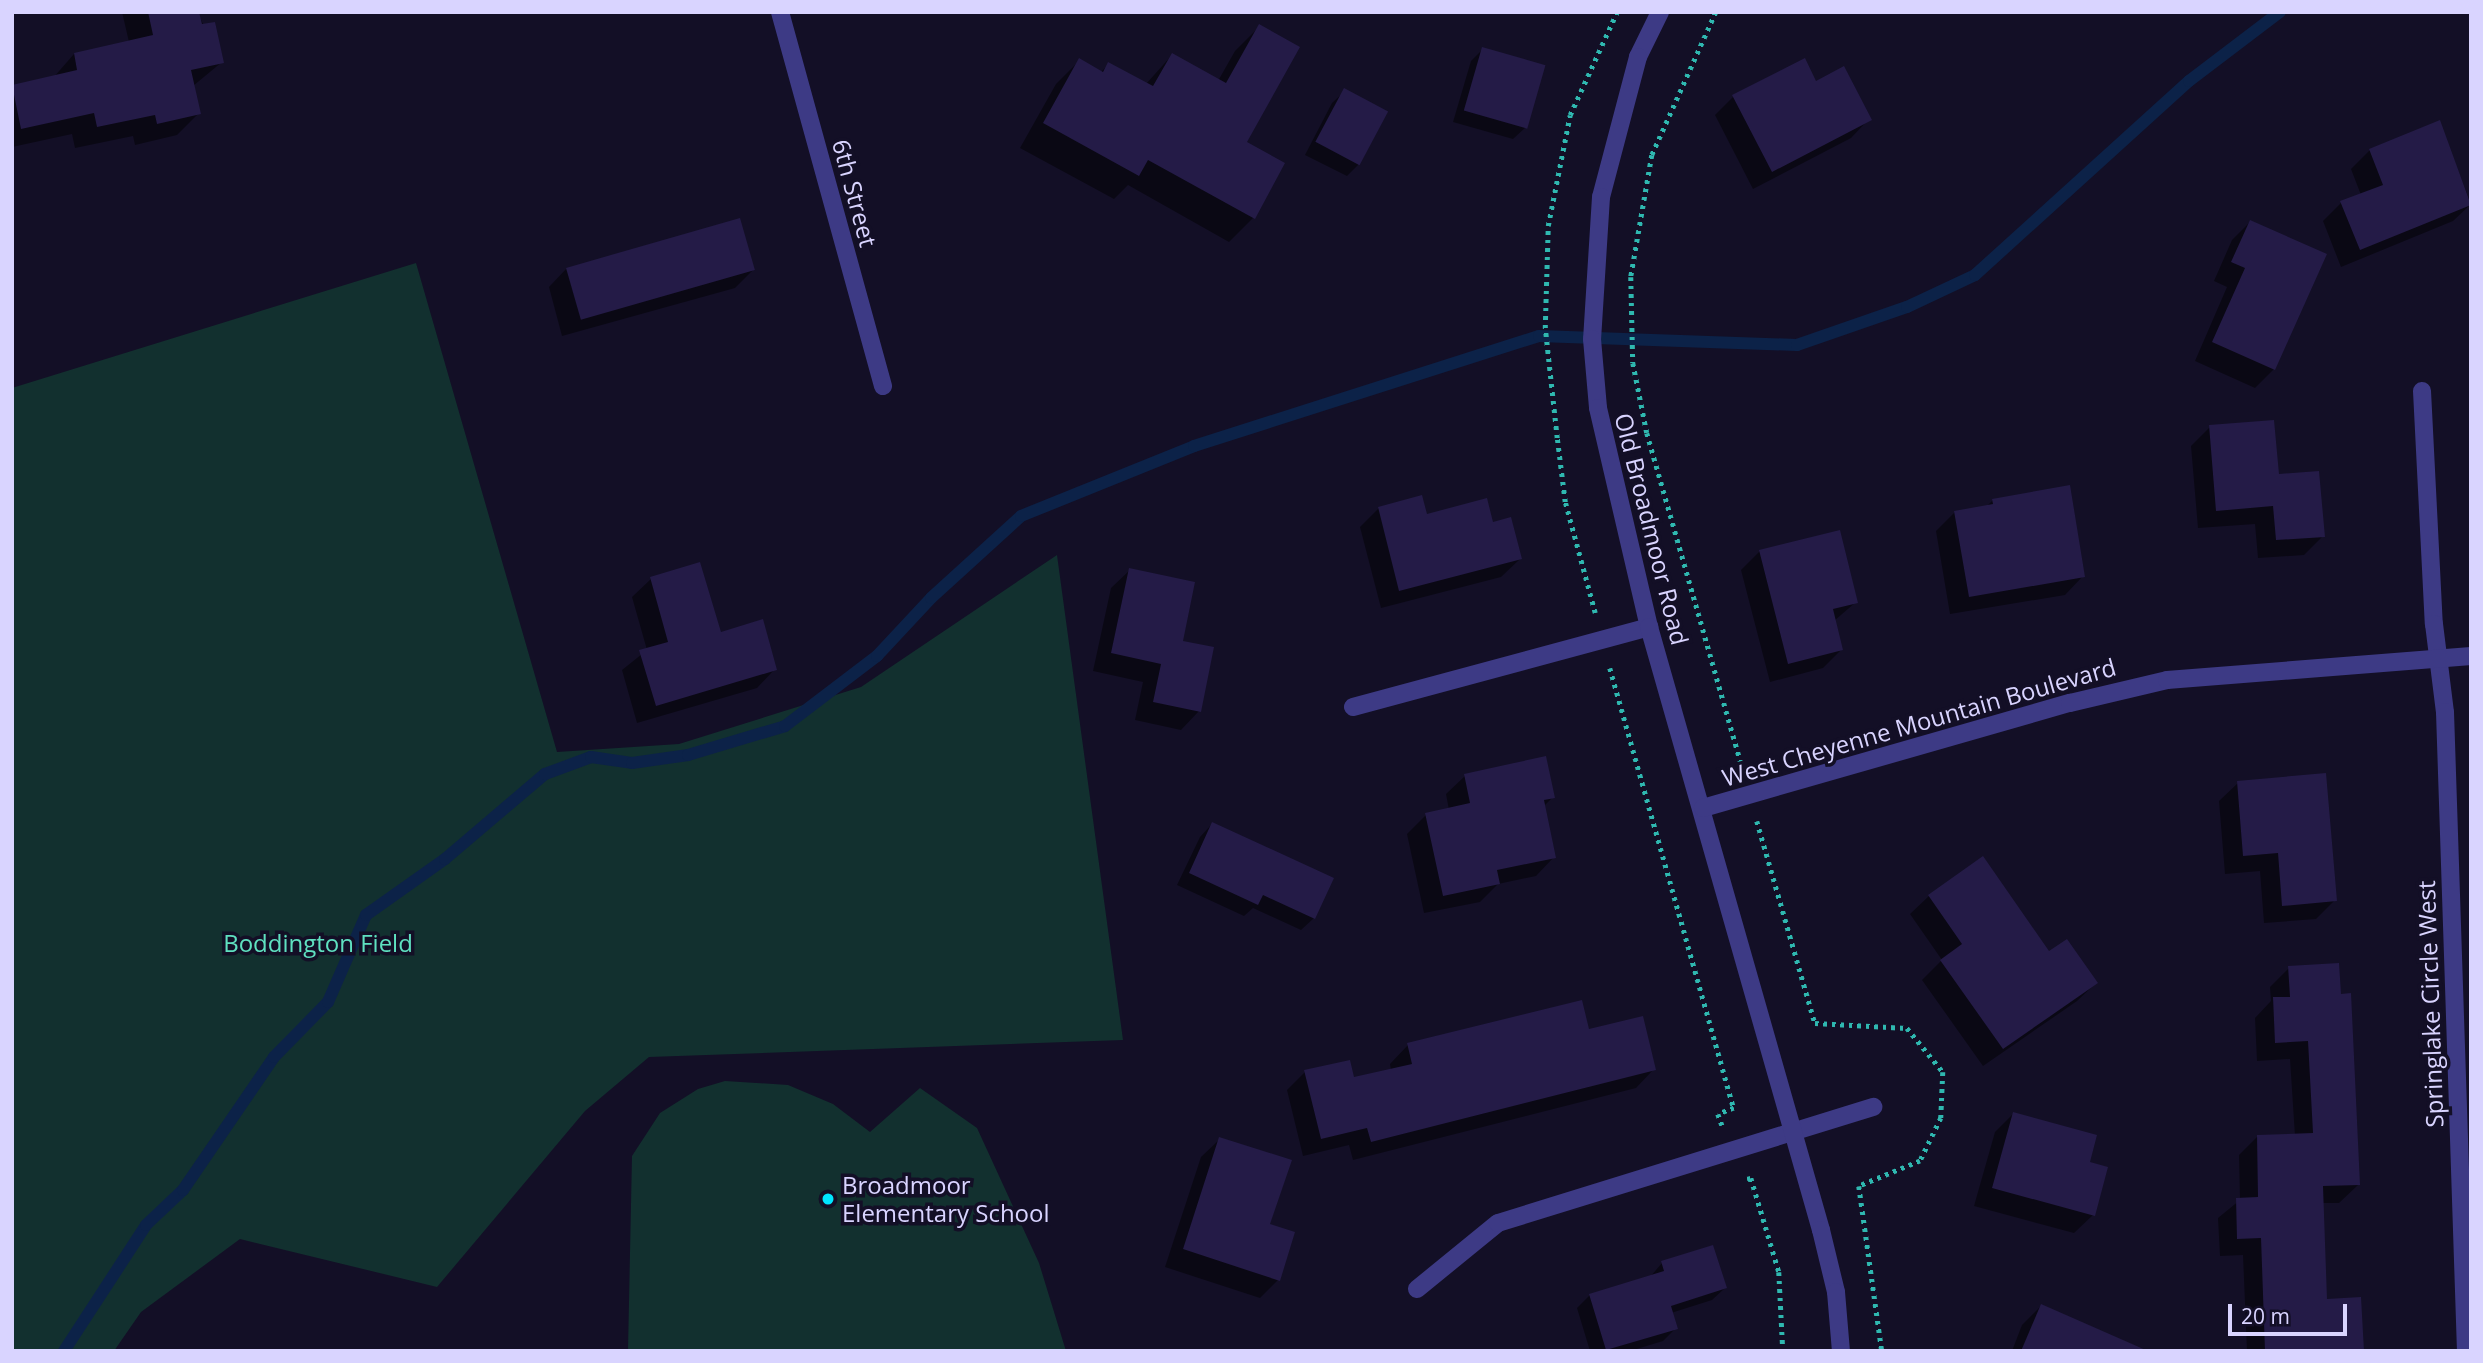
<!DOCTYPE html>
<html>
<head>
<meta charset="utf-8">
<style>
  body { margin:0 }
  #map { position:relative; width:2483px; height:1363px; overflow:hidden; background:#130f26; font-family:"Open Sans",sans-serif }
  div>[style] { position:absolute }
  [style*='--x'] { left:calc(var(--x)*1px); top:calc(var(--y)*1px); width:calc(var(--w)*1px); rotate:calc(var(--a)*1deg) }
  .green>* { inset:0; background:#12302f }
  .shadow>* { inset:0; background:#0007 }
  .stream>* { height:12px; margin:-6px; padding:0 6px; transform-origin:6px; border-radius:6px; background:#0c2248 }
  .building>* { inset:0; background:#241b47; transform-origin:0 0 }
  .path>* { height:4.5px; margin-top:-2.25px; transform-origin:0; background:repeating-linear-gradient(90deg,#2fb8b0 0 3.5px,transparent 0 8.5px) }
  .minor>* { height:18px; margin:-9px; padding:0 9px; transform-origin:9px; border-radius:9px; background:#3d3a85 }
  .tertiary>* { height:18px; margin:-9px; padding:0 9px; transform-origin:9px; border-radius:9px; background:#3d3a85 }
  .dots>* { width:19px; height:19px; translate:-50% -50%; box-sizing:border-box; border:4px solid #130f26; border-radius:50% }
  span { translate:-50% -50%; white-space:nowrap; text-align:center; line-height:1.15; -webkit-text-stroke:7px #130f26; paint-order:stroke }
  .street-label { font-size:24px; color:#d9d4ff }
  .park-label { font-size:24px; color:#5fe0c0 }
  .poi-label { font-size:24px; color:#d9d4ff }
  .left { translate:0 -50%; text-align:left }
  .frame { position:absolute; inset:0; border:14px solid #d9d4ff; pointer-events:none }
  .scale { position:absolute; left:2228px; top:1304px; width:119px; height:32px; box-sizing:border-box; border:4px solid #d9d4ff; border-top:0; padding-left:9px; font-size:21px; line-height:24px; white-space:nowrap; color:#d9d4ff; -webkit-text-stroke:5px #130f26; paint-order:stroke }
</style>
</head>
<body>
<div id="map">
  <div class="green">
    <i style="clip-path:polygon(416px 263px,557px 752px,679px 744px,861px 687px,1057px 555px,1123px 1040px,649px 1057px,585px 1111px,437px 1287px,240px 1239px,141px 1312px,114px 1351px,12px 1351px,12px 388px)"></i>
    <i style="clip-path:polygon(725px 1081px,788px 1085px,833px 1104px,870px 1132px,920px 1088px,977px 1128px,1039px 1263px,1066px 1351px,628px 1351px,632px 1156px,660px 1113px,698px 1089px)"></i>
  </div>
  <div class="shadow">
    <i style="clip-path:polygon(122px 12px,197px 12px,222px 62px,193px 86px,199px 113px,177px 135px,135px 145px,133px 136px,75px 148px,72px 134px,12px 147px,12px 87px,53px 78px,74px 54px,129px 42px)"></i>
    <i style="clip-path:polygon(1259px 27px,1244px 143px,1253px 218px,1229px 242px,1128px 185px,1114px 199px,1020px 148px,1056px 84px,1080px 60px,1101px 72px,1109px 64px,1146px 84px,1172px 55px,1218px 81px,1235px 51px)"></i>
    <i style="clip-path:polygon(1483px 49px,1526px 127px,1513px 139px,1453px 122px,1471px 61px)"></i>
    <i style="clip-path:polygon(1815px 83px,1869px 119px,1851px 138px,1753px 189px,1715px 115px,1733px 97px)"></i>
    <i style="clip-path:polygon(1345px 91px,1359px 164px,1347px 176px,1305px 155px,1332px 103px)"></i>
    <i style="clip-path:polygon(2439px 122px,2471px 204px,2453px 221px,2341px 267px,2323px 221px,2341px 203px,2361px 195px,2351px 169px,2370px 150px)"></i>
    <i style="clip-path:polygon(2250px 222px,2274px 369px,2255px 388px,2195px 361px,2227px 287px,2214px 281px,2232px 240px)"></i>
    <i style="clip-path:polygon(567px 268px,753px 270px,735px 288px,562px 336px,549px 287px)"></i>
    <i style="clip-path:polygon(2210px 427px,2277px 476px,2323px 536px,2304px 555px,2258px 558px,2255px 524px,2198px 528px,2191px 446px)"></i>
    <i style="clip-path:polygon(1993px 500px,2083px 576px,2065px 595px,1950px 614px,1936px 531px,1955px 512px,1986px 507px)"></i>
    <i style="clip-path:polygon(1379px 508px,1492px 524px,1520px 559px,1501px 577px,1381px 608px,1360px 527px)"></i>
    <i style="clip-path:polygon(1760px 551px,1856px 602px,1834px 621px,1841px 650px,1823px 668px,1770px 682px,1741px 570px)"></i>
    <i style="clip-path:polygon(1130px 570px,1181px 642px,1199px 711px,1181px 730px,1135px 720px,1143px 682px,1093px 671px,1111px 588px)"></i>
    <i style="clip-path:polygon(651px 579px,719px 634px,775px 669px,757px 688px,637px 723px,622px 670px,647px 650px,632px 597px)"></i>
    <i style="clip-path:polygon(1465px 776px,1553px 797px,1543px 807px,1554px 857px,1536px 876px,1498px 884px,1480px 902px,1424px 913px,1407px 834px,1426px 815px,1449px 810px,1446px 794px)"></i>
    <i style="clip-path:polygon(2238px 783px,2335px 900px,2316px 919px,2264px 923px,2260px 871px,2225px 874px,2219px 801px)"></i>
    <i style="clip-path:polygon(1212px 824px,1314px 918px,1301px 930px,1253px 908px,1244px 916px,1177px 885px,1200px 837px)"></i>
    <i style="clip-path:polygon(1929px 896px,2096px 983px,2077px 1001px,1983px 1066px,1922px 980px,1942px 960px,1910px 914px)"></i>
    <i style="clip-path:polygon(2289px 968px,2358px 1185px,2339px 1203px,2322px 1203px,2326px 1301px,2362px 1351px,2247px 1351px,2243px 1255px,2220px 1256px,2218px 1218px,2240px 1200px,2239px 1155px,2257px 1137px,2295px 1136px,2290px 1059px,2257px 1061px,2255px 1018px,2271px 1001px,2270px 987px)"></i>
    <i style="clip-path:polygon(1588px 1031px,1654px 1069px,1636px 1088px,1353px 1160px,1349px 1145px,1303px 1156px,1287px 1090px,1305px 1072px,1353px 1079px,1391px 1070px,1390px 1064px,1408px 1045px)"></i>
    <i style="clip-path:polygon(2013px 1114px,2087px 1163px,2093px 1215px,2074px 1233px,1974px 1206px,1995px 1132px)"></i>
    <i style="clip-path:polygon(1220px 1139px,1278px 1280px,1260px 1298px,1165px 1267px,1201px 1157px)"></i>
    <i style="clip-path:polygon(1662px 1263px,1725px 1288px,1712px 1300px,1671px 1313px,1676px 1328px,1663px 1341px,1630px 1351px,1590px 1351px,1577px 1308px,1590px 1295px,1650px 1277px)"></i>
    <i style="clip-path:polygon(2041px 1306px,2100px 1351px,2012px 1351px,2022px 1325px)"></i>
  </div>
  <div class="stream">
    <i style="--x:64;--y:1351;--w:150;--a:-56.9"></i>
    <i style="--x:146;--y:1225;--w:51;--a:-43.4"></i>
    <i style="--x:183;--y:1190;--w:161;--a:-55.6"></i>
    <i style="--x:274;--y:1057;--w:77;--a:-45.5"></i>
    <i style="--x:328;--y:1002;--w:95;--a:-66.4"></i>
    <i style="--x:366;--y:915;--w:97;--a:-35.3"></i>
    <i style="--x:445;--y:859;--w:131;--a:-40.4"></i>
    <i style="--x:545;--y:774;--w:49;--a:-20.3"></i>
    <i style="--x:591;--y:757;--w:41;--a:8.3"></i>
    <i style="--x:632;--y:763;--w:57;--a:-8.1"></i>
    <i style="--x:688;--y:755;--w:101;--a:-16.6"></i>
    <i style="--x:785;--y:726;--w:116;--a:-37.3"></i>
    <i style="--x:877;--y:656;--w:79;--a:-47"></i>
    <i style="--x:931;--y:598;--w:122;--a:-42.3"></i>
    <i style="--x:1021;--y:516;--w:187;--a:-22"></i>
    <i style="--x:1194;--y:446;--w:362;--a:-17.7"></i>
    <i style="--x:1539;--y:336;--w:258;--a:2"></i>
    <i style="--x:1797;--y:345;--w:116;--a:-19.1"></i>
    <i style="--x:1907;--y:307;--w:75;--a:-25.2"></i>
    <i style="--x:1975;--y:275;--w:289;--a:-42.2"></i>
    <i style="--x:2189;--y:81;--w:114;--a:-37.2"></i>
  </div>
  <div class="building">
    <i style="clip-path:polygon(148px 12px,199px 12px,202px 24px,215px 22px,224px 63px,191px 70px,201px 114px,157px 124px,155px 115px,97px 127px,94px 113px,21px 129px,12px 85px,77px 70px,74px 53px,153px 35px)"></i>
    <i style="clip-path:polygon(1259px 24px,1300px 47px,1247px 142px,1285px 163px,1255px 219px,1148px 160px,1139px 176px,1043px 123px,1079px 58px,1103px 72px,1108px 62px,1153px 86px,1172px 53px,1226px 83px)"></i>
    <i style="left:1482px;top:47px;width:66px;height:66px;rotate:16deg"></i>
    <i style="clip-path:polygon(1805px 58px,1816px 81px,1844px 66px,1872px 120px,1772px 172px,1732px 95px)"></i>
    <i style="left:1344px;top:88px;width:50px;height:61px;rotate:28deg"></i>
    <i style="clip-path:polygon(2440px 120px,2471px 205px,2360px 250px,2340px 201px,2383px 185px,2369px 149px)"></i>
    <i style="left:740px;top:218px;width:54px;height:181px;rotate:74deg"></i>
    <i style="clip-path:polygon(2250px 220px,2327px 254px,2275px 370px,2212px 342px,2245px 268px,2231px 262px)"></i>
    <i style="clip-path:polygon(2274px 420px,2279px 474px,2319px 471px,2325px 537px,2276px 540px,2273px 506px,2216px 511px,2209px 425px)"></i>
    <i style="clip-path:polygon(2070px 485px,2085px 577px,1969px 597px,1954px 511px,1993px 504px,1992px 499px)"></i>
    <i style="clip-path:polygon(1422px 495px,1427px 514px,1487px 498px,1493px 522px,1511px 517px,1522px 559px,1399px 591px,1378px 507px)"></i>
    <i style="clip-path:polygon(1840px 530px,1858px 603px,1833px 609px,1843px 650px,1788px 664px,1759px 550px)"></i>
    <i style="clip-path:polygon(700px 562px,721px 632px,763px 619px,777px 670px,656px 706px,639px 650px,668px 642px,650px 577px)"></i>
    <i style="clip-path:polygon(1129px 568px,1195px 582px,1183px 641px,1214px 647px,1201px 712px,1153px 702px,1161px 664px,1111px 653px)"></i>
    <i style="clip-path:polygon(1546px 756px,1555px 798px,1544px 800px,1556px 858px,1497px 870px,1500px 884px,1443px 896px,1425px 813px,1470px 803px,1464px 774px)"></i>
    <i style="clip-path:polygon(2326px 773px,2337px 901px,2282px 906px,2278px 853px,2243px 856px,2237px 781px)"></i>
    <i style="clip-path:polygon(1212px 822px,1334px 878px,1315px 919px,1263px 895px,1258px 905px,1189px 873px)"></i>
    <i style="clip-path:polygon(1983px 856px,2049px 951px,2067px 939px,2098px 983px,2003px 1049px,1940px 960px,1962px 944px,1928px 895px)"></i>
    <i style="clip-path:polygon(2339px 963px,2341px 994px,2351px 993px,2360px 1185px,2323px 1186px,2327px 1299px,2361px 1297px,2364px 1351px,2265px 1351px,2261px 1238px,2237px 1239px,2236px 1198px,2258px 1197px,2257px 1135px,2313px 1133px,2308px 1041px,2275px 1043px,2273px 997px,2290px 997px,2288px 966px)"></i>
    <i style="clip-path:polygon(1582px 1000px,1589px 1029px,1643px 1016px,1656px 1070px,1371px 1142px,1367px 1128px,1321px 1139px,1304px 1070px,1350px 1060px,1354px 1077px,1412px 1064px,1407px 1043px)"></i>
    <i style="clip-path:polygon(2013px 1112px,2097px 1135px,2090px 1162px,2108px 1167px,2095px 1216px,1992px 1188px)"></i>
    <i style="clip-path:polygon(1219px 1137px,1292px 1160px,1270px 1224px,1295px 1232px,1280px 1281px,1183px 1249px)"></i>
    <i style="clip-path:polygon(1713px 1245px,1727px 1288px,1671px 1306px,1678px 1329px,1606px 1350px,1589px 1294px,1664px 1271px,1661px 1261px)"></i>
    <i style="clip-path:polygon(2041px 1304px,2148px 1351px,2021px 1351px)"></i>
  </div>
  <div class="path">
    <i style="--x:1716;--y:12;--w:157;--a:114.1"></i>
    <i style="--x:1652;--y:155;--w:124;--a:99.8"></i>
    <i style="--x:1631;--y:277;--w:86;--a:88.7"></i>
    <i style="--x:1633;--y:363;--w:71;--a:78.7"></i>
    <i style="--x:1647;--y:433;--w:349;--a:74.1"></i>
    <i style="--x:1595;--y:613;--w:115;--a:-105.1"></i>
    <i style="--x:1565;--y:502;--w:64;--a:-97.1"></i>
    <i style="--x:1557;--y:438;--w:111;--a:-96.2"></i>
    <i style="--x:1545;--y:328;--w:102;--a:-88.3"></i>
    <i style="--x:1548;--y:226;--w:113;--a:-78.8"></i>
    <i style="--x:1570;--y:115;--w:113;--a:-65.5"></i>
    <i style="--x:1610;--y:668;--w:457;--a:74.3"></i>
    <i style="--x:1734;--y:1108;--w:17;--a:159"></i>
    <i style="--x:1718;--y:1114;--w:12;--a:70"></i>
    <i style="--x:1757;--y:821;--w:210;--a:74"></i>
    <i style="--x:1815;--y:1023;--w:92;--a:3.1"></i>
    <i style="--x:1907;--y:1028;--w:57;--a:50.7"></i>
    <i style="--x:1943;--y:1072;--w:46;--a:92.5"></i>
    <i style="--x:1941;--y:1118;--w:48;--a:116"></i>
    <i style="--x:1920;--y:1161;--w:66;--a:157.7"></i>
    <i style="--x:1859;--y:1186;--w:167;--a:82.1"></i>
    <i style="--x:1747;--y:1179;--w:4;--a:-14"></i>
    <i style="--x:1751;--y:1178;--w:98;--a:73.4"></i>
    <i style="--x:1779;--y:1272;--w:79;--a:87.1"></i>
  </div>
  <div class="minor">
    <i style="--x:780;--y:12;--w:388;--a:74.6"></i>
    <i style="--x:2422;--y:391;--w:233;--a:87.1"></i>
    <i style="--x:2434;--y:624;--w:89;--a:82.9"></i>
    <i style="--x:2445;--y:712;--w:639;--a:88.12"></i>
    <i style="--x:1353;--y:707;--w:307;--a:-15.1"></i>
    <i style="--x:1417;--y:1289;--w:104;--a:-39.2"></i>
    <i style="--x:1498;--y:1223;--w:393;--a:-17.2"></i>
  </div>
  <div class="tertiary">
    <i style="--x:1660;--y:12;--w:50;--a:116.1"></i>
    <i style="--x:1638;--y:57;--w:145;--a:104.8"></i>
    <i style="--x:1601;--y:197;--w:142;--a:93.6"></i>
    <i style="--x:1592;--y:339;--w:69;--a:85"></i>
    <i style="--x:1598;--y:408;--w:225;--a:76.9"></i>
    <i style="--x:1649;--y:627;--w:627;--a:74.08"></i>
    <i style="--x:1821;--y:1230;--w:64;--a:76.4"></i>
    <i style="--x:1836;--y:1292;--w:59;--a:85.2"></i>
    <i style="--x:1703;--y:808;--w:382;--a:-16"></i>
    <i style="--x:2070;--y:703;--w:100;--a:-13.3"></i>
    <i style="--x:2167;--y:680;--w:305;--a:-4.5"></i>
  </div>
  <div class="dots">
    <i style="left:828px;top:1199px;background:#00e5ff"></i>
  </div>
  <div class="street-label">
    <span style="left:855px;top:193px;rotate:75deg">6th Street</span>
    <span style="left:1652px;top:529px;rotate:76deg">Old Broadmoor Road</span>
    <span style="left:1919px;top:722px;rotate:-16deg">West Cheyenne Mountain Boulevard</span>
    <span style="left:2430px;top:1004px;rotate:-92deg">Springlake Circle West</span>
  </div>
  <div class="park-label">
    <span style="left:318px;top:943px">Boddington Field</span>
  </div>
  <div class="poi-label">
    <span class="left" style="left:842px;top:1199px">Broadmoor<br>Elementary School</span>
  </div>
  <div class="frame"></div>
  <div class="scale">20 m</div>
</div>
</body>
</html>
